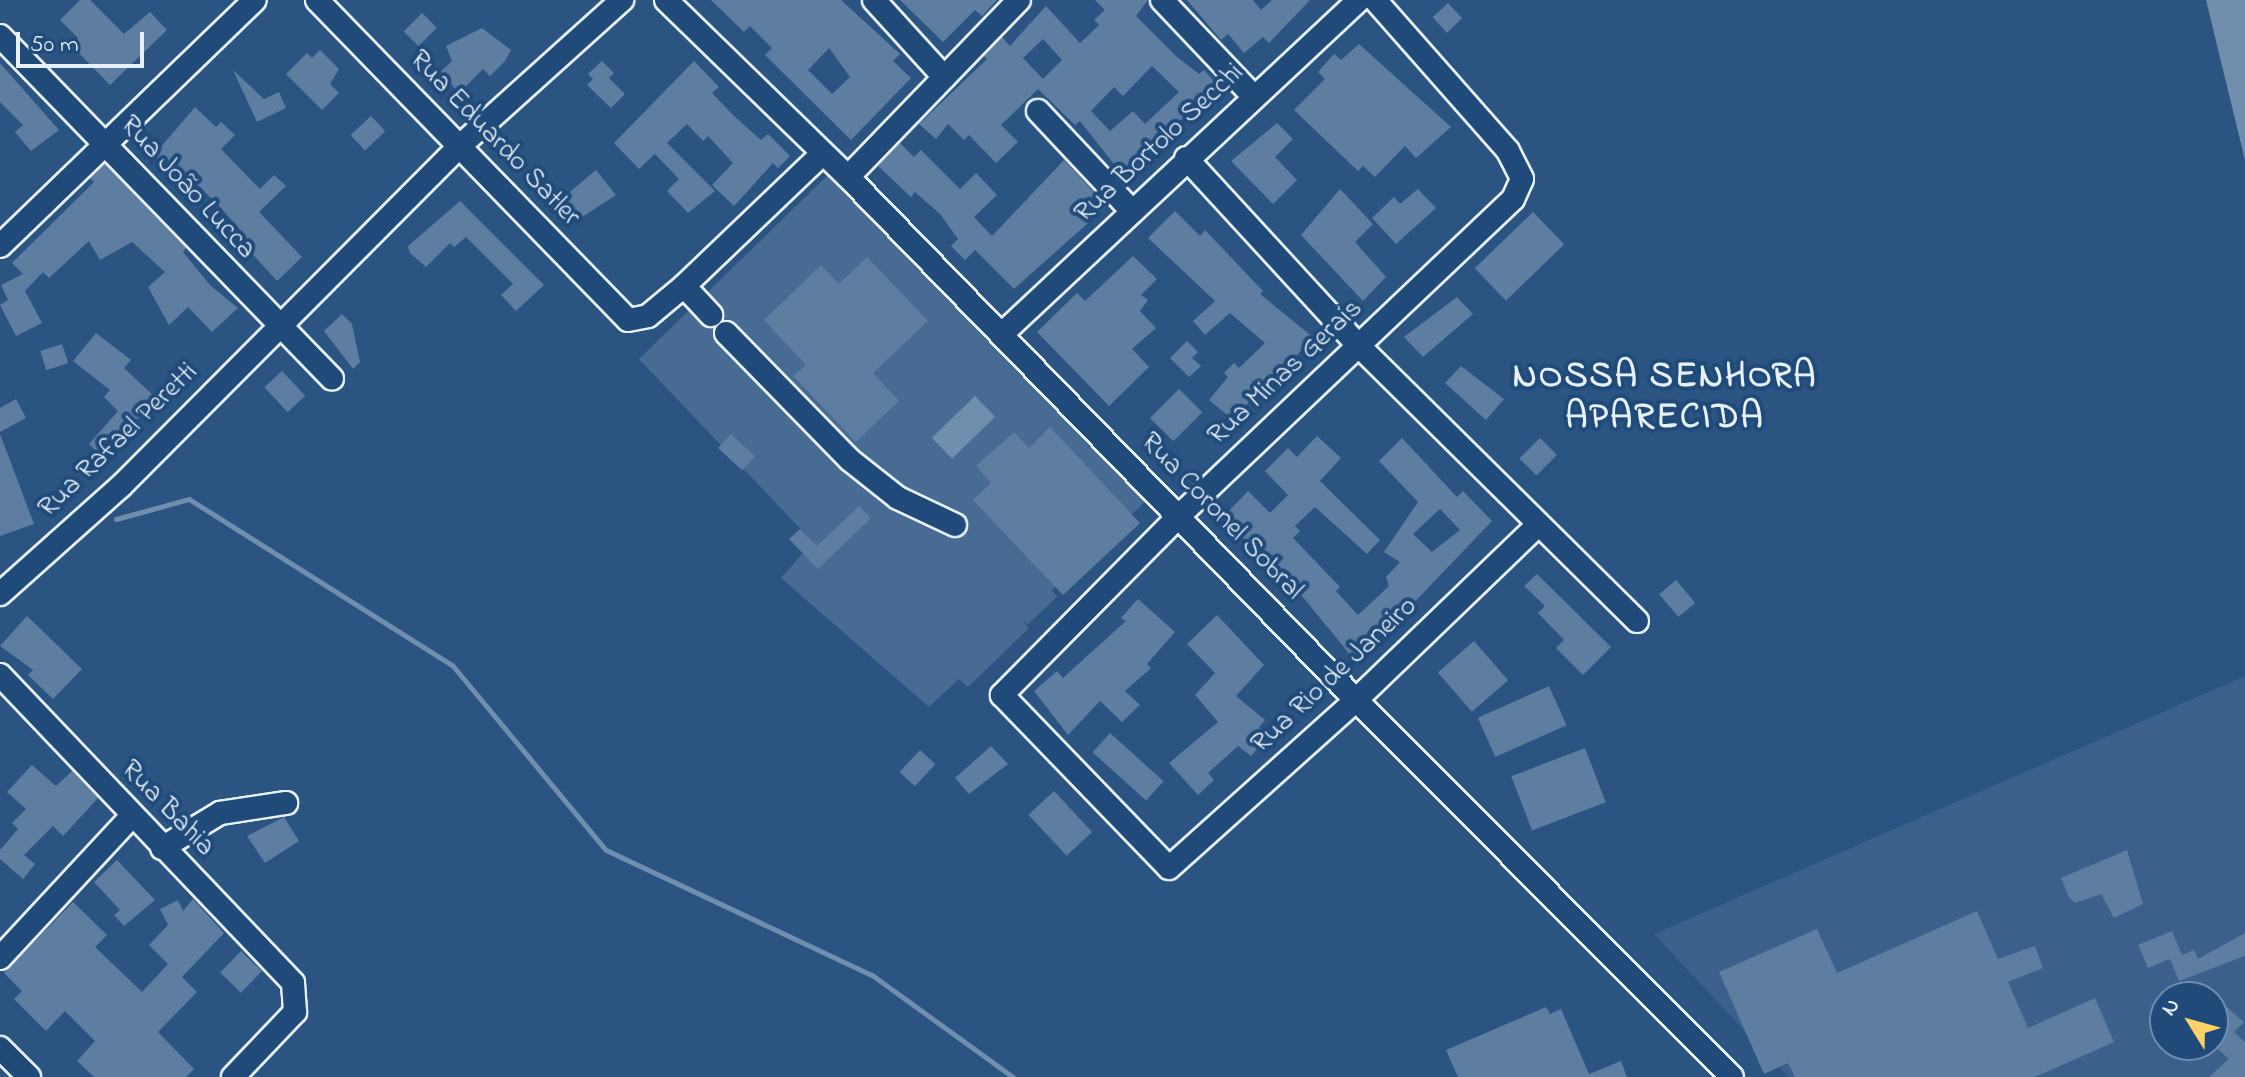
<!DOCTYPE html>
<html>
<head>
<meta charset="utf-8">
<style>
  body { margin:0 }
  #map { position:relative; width:2245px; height:1077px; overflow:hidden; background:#2b5482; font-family:"Indie Flower",sans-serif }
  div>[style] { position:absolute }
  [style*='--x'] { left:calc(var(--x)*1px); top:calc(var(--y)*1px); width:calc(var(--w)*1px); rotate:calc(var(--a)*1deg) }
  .built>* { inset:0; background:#3a608b }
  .green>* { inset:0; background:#476b93 }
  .water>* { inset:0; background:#708ead; transform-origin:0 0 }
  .stream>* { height:5px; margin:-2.5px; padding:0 2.5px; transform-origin:2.5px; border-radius:2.5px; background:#708ead }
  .building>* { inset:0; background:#5d7da1; transform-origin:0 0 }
  .roads { filter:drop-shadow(2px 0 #e8f1f8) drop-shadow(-2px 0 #e8f1f8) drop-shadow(0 2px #e8f1f8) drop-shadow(0 -2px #e8f1f8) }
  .minor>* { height:22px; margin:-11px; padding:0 11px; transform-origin:11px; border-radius:11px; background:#1f4a7a }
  span { translate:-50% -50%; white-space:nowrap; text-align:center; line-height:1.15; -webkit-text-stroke:8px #1f4a7a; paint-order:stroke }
  .street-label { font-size:28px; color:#e8f1f8 }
  .district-label { font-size:36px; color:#e8f1f8; font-weight:700; letter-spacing:2px }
  .north { position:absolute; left:2149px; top:981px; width:80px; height:80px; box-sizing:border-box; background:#1f4a7a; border:2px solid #6f8dac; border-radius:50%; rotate:307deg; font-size:22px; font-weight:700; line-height:32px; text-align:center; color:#e8f1f8 }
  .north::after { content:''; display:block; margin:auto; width:28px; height:36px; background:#ffd166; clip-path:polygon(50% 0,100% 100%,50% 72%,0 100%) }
  .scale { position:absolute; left:16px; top:32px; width:128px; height:36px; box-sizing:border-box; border:4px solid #e8f1f8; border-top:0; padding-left:10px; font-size:24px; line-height:28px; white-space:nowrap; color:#e8f1f8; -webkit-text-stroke:6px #1f4a7a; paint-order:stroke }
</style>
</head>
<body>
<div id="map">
  <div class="built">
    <i style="clip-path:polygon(evenodd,2245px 676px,2245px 1077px,1788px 1077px,1654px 934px,2245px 676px,2165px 997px,2213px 997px,2213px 1045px,2165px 1045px,2165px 997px)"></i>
  </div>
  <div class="green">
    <i style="clip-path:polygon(828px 175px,1148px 499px,1052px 590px,1057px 597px,1028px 624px,1022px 619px,1029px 628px,968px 687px,959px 679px,929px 707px,781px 578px,813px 542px,639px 359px)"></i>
  </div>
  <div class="water">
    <i style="clip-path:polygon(2206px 0,2245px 0,2245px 160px)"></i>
    <i style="left:975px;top:396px;width:29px;height:60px;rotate:46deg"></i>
  </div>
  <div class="stream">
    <i style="--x:116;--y:519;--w:76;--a:-15.3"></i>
    <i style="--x:189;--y:499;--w:312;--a:32.3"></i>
    <i style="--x:453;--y:666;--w:239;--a:50.3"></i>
    <i style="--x:606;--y:850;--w:294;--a:25.2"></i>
    <i style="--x:872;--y:975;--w:174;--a:35.9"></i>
  </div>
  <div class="building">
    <i style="clip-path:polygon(80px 0,90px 0,124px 34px,150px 12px,167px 30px,110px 85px,71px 45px,78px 38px,60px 20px)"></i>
    <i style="clip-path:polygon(evenodd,711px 0,841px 0,900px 54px,893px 61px,911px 78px,851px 140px,765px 55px,772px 48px,750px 26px,744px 32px,711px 0,829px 48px,850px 77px,832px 94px,808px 70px,829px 48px)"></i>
    <i style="clip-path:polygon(900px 0,997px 0,982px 16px,975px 10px,943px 42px)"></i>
    <i style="clip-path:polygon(evenodd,1095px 0,1148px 0,1136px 16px,1176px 56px,1199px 74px,1204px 70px,1220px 88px,1137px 156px,1142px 162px,1125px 178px,1080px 121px,1075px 125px,1038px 89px,1001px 125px,1018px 142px,996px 163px,969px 135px,964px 140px,948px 124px,936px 139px,919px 124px,987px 59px,984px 56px,1002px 37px,1010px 46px,1046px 6px,1080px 43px,1099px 25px,1094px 20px,1105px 10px,1095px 0,1043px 39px,1062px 60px,1043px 79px,1023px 58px,1043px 39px,1095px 0,1152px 66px,1179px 92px,1145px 124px,1133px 111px,1110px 131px,1091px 111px,1114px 87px,1123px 96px,1152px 66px)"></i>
    <i style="clip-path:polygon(1187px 0,1253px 0,1261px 10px,1272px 0,1310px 0,1269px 43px,1263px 37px,1244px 53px,1228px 34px,1221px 40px)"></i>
    <i style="left:1448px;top:3px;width:21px;height:21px;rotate:47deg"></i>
    <i style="left:422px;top:13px;width:21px;height:26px;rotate:45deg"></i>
    <i style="clip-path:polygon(482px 28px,511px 50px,505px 61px,490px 76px,483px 69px,459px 93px,451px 84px,447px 88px,436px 76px,452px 61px,446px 46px)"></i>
    <i style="clip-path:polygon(1359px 44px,1451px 127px,1416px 158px,1405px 146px,1375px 177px,1363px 166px,1358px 171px,1294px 110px,1325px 79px,1318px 72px,1334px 54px,1341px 60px)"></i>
    <i style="clip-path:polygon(320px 50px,339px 69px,330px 84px,339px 93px,322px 110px,286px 74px,307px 53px,312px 58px)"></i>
    <i style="clip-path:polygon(602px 61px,614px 73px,609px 78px,625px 94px,611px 108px,587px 85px,593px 79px,588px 74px)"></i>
    <i style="clip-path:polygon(694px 61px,719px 87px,712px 93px,734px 116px,761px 140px,768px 134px,790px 156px,778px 168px,773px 163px,734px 206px,712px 185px,733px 163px,708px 136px,703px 141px,687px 124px,667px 143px,715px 191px,688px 213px,667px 191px,679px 179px,655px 154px,639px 169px,614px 143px)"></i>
    <i style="clip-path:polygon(0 63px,59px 130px,31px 151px,15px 132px,23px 125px,0 102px)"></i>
    <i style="clip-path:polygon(233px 70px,264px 99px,279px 92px,286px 108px,257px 122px)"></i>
    <i style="clip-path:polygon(195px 107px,216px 127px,221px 122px,235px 135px,221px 149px,260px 189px,274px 175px,286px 186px,259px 212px,302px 257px,277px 281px,237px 237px,242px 232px,221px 208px,192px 179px,188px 182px,169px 162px,164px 166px,154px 155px)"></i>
    <i style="left:371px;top:116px;width:21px;height:28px;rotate:47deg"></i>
    <i style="clip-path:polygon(1277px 123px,1293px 139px,1275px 157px,1297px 180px,1273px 204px,1231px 161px)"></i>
    <i style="clip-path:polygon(900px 143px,914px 157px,921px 150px,960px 189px,976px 173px,997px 195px,974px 217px,992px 236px,1064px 160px,1107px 206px,1014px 289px,975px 250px,965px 260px,951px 246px,958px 239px,940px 214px,915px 192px,911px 197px,878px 166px)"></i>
    <i style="clip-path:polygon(105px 164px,186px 248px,183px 252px,210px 285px,238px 308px,212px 332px,188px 307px,169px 325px,148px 287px,165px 272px,132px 242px,100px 260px,89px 241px,49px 278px,43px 272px,25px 291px,42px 323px,16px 336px,0 305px,8px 300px,1px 285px,23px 274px,12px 263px,94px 182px,90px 178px)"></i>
    <i style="clip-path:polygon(596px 170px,616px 195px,576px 221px,559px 201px)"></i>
    <i style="clip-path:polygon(1340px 189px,1373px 224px,1355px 242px,1386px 277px,1363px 301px,1301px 235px)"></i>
    <i style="clip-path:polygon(1418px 189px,1436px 208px,1396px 244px,1372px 218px,1394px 197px,1400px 204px)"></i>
    <i style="clip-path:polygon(460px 201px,544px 285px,516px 311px,501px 295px,513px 284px,466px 237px,454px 247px,450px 243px,426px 267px,410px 253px,408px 246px)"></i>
    <i style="clip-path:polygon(1175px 211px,1200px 236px,1205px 230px,1263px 291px,1260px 294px,1314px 338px,1232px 419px,1209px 400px,1228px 377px,1224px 373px,1234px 363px,1239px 368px,1265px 343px,1230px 313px,1205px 335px,1193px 321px,1215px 301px,1148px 238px)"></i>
    <i style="left:1533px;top:212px;width:45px;height:81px;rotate:46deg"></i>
    <i style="clip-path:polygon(1133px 256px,1157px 279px,1141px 295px,1148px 300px,1140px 311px,1156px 328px,1132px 349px,1149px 367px,1109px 406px,1037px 332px,1077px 293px,1085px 301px)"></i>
    <i style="clip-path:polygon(867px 257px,928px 321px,873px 373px,899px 401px,856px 442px,793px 376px,806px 365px,764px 320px,821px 265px,839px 284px)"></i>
    <i style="clip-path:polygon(1457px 297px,1473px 314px,1423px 357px,1404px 337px)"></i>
    <i style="clip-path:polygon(342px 314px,352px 324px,360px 362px,353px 369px,324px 331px)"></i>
    <i style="clip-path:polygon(96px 333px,131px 360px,124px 368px,156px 398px,102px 457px,89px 444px,118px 411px,104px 397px,110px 390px,73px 361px)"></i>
    <i style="clip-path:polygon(1187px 341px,1198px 352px,1192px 358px,1201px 366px,1189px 377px,1170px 358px)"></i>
    <i style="left:62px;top:344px;width:20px;height:23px;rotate:72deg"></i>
    <i style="clip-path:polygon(1461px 366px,1504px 399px,1486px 420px,1445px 383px)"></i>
    <i style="left:282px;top:371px;width:34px;height:24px;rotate:47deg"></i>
    <i style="left:1179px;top:389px;width:33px;height:41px;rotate:45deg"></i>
    <i style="clip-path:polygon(16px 399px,26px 418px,0 432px,0 408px)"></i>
    <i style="clip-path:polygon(1050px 427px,1140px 523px,1063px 595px,973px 500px,991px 483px,976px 466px,1014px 432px,1029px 448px)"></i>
    <i style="clip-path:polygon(0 434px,34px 524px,0 536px)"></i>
    <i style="left:731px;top:434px;width:33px;height:19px;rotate:43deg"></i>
    <i style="clip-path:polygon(evenodd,1317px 436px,1341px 458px,1320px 481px,1380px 540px,1367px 554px,1315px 507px,1295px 526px,1300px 531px,1293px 538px,1340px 587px,1336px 591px,1358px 615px,1389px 586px,1386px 577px,1400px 562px,1384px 552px,1418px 502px,1379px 461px,1402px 438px,1457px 497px,1463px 491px,1492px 521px,1406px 611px,1408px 614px,1356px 662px,1293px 585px,1222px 518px,1248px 491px,1270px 513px,1288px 495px,1265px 471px,1288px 448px,1297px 457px,1317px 436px,1440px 509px,1460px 530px,1432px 552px,1413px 534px,1440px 509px)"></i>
    <i style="left:1540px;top:438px;width:24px;height:29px;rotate:45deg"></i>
    <i style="clip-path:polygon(859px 506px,871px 518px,818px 569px,789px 539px,800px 529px,817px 546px)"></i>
    <i style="clip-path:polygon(1537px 574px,1611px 647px,1583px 675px,1556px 648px,1564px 640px,1538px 613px,1545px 606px,1524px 586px)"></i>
    <i style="left:1676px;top:580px;width:30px;height:22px;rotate:50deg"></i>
    <i style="clip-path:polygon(1138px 599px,1175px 632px,1147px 664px,1151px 668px,1125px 691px,1140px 705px,1122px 722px,1100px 701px,1068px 735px,1034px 691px,1057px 671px,1063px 678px,1086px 657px,1126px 621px,1121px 618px)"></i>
    <i style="clip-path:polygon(1217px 615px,1264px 665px,1236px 696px,1265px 720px,1259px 727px,1269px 735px,1251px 756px,1238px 746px,1208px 773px,1214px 780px,1198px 795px,1169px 763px,1218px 722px,1195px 695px,1215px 673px,1187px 644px)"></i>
    <i style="clip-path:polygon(27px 616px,82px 669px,53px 699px,28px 675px,33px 670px,0 646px)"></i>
    <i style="left:1474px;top:641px;width:52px;height:48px;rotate:49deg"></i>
    <i style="left:1549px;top:686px;width:43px;height:78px;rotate:66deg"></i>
    <i style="left:1110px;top:733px;width:72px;height:26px;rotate:42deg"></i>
    <i style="clip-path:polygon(991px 746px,1008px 764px,969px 794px,955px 778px)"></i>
    <i style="left:1585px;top:748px;width:58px;height:79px;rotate:69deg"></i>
    <i style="left:920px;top:750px;width:21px;height:30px;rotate:43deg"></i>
    <i style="clip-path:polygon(32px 765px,56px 786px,72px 771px,98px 798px,63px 836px,53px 826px,24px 855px,35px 864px,23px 879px,0 859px,0 850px,18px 829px,12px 823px,26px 809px,7px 792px)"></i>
    <i style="left:1054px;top:791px;width:56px;height:35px;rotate:47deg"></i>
    <i style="clip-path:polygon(284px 817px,299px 841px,265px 863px,247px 836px)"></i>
    <i style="clip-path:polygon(2127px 850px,2143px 904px,2114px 918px,2101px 894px,2075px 903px,2069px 897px,2061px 878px)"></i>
    <i style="clip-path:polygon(117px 860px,155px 900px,124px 926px,114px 915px,120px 910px,94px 882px)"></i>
    <i style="clip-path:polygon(193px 899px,224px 933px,182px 977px,197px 992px,158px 1032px,194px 1069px,186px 1077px,94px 1077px,77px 1061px,95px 1041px,65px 1011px,46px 1031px,14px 999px,22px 991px,4px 973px,73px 902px,107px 935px,95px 947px,142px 992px,168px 964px,149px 945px,168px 925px,160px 909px,178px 900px,183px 911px)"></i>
    <i style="clip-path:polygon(1977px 911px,1998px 959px,2035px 946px,2043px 968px,2008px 982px,2028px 1028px,2095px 998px,2114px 1042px,2035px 1077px,1795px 1077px,1788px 1063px,1764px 1074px,1719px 972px,1817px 929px,1837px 973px)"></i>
    <i style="clip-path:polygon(2172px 931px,2182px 955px,2194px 950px,2198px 959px,2245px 933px,2245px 956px,2179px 981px,2170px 959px,2148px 968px,2138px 945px)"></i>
    <i style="left:241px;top:951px;width:29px;height:30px;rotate:44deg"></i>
    <i style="clip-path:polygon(2213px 995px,2244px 1022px,2234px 1032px,2245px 1042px,2245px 1077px,2209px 1077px,2229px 1059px,2213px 1045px)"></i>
    <i style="clip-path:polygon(1546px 1007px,1550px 1014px,1561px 1009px,1589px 1074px,1621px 1061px,1627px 1077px,1458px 1077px,1446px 1050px)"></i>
  </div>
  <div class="roads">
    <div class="minor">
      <i style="--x:317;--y:0;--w:446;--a:45.8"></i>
      <i style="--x:628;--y:320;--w:20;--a:-11"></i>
      <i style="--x:648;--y:316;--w:47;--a:-39.8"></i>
      <i style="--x:684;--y:286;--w:191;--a:-43.7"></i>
      <i style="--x:666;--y:0;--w:254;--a:44.2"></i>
      <i style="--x:848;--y:177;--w:729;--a:45.83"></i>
      <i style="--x:1356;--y:700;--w:532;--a:45.08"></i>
      <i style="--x:874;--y:0;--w:104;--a:47.7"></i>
      <i style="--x:1162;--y:0;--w:134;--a:46.5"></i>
      <i style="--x:1375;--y:0;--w:201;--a:48.6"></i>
      <i style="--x:1508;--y:151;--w:31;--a:63"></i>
      <i style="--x:1522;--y:179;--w:22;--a:114"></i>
      <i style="--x:1513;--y:199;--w:460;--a:136.5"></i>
      <i style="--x:1179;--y:516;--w:252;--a:134.7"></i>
      <i style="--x:1002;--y:695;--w:240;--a:46"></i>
      <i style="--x:1169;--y:868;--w:251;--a:-41.9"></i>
      <i style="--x:1356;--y:700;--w:252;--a:-43.9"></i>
      <i style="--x:0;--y:36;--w:477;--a:45.9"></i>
      <i style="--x:1038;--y:111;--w:137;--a:46.8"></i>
      <i style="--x:1186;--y:158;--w:255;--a:47.4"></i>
      <i style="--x:1359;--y:346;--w:391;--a:44.7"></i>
      <i style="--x:848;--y:177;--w:246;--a:-46"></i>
      <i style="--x:0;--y:246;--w:354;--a:-44"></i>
      <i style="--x:684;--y:286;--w:40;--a:47"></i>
      <i style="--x:726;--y:333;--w:177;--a:45.7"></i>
      <i style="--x:850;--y:460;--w:61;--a:38.4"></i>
      <i style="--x:898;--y:498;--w:63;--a:25.3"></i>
      <i style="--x:1002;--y:334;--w:489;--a:-43.1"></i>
      <i style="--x:0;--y:594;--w:162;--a:-41.8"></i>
      <i style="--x:121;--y:486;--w:482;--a:-45.1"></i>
      <i style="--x:461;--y:145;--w:217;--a:-42"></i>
      <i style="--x:0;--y:675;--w:425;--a:46.4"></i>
      <i style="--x:293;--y:983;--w:29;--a:86"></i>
      <i style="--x:295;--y:1012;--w:90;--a:133.6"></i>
      <i style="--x:162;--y:848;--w:68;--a:-31.1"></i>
      <i style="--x:220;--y:813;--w:67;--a:-8.6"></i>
      <i style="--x:0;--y:958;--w:192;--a:-47.1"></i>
      <i style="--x:0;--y:1048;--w:41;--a:45"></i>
    </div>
  </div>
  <div class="street-label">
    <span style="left:494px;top:139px;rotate:46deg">Rua Eduardo Satler</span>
    <span style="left:1160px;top:144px;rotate:-43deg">Rua Bortolo Secchi</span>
    <span style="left:187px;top:188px;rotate:47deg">Rua João Lucca</span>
    <span style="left:1286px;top:373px;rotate:-43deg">Rua Minas Gerais</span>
    <span style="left:119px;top:441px;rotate:-44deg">Rua Rafael Peretti</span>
    <span style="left:1221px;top:517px;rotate:46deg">Rua Coronel Sobral</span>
    <span style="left:1335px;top:676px;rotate:-43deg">Rua Rio de Janeiro</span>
    <span style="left:167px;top:809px;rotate:46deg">Rua Bahia</span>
  </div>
  <div class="district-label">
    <span style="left:1665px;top:398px">NOSSA SENHORA<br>APARECIDA</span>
  </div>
  <div class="north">N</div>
  <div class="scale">50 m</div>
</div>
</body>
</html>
